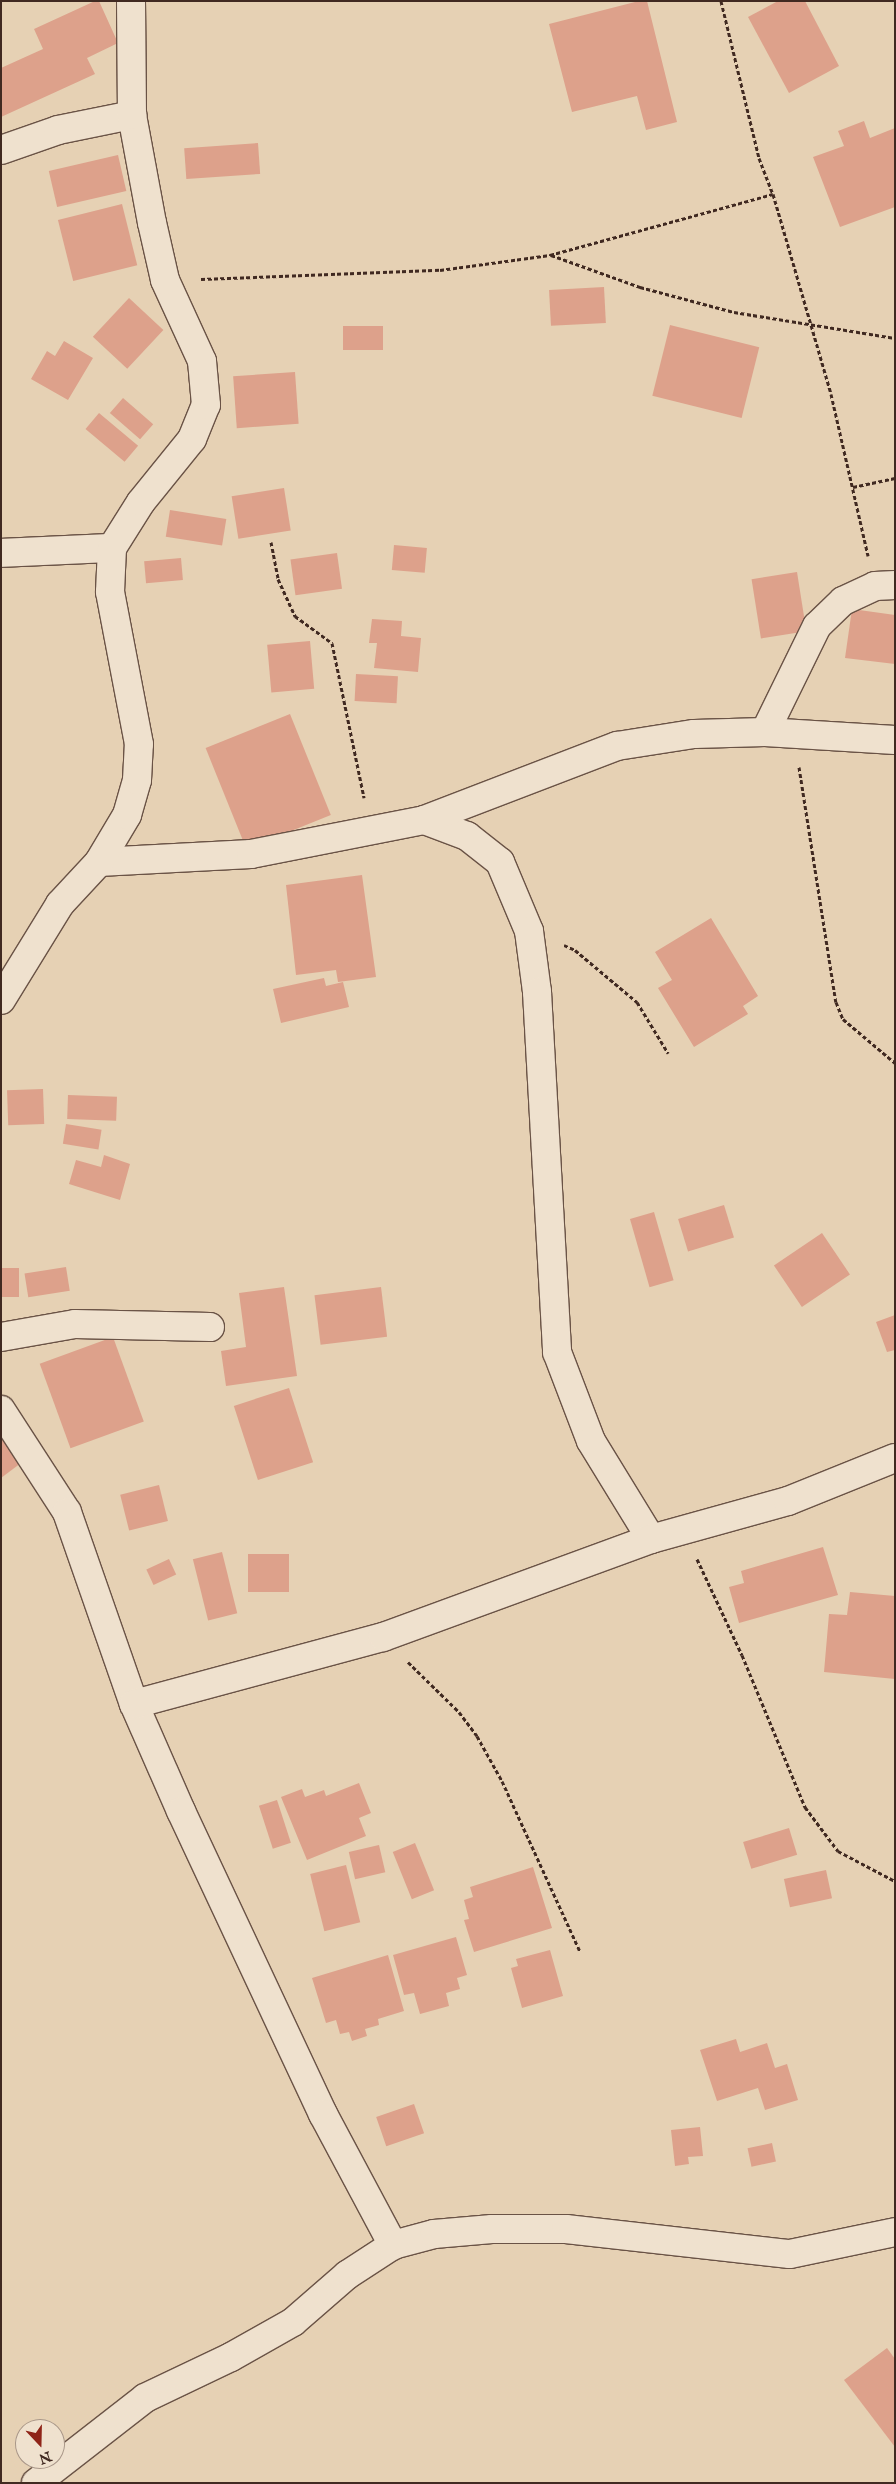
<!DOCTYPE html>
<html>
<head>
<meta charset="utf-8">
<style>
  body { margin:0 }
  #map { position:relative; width:896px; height:2484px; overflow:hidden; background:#e6d1b4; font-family:"IM FELL English",serif }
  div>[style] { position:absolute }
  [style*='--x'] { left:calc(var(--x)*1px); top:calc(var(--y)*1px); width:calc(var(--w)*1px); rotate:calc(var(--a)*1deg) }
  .building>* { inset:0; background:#dda18b; transform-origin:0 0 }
  .path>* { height:3px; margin-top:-1.5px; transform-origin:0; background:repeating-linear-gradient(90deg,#402921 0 4px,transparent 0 6.5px) }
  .roads { filter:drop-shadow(1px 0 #6a5346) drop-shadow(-1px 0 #6a5346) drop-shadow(0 1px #6a5346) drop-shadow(0 -1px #6a5346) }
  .minor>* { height:28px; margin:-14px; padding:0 14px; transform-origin:14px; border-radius:14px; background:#efe1ce }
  span { translate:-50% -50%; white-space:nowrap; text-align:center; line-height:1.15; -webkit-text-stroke:4.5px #efe1ce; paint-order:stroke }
  .frame { position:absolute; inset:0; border:2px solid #402921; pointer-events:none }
  .north { position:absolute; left:15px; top:2419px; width:50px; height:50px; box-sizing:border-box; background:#efe1ce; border:1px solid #a99789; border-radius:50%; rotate:159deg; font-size:14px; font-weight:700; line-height:20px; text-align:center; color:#402921 }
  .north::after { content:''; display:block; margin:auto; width:18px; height:22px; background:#8f2418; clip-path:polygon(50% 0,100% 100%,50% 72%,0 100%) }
</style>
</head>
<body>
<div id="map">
  <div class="building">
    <i style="clip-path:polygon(95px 1px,99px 1px,118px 43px,87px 58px,95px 74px,1px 117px,1px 68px,43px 49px,34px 29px)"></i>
    <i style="clip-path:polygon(639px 1px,647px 1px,677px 122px,646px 130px,637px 96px,572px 112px,549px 24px)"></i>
    <i style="clip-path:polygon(778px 1px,805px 1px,839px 66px,789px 93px,748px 17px)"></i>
    <i style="clip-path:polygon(864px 121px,870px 138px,895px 128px,895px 207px,840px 227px,813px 157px,844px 146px,838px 131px)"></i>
    <i style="left:258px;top:143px;width:31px;height:74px;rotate:86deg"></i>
    <i style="left:118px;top:155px;width:37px;height:71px;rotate:77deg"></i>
    <i style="left:122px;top:204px;width:63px;height:66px;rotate:76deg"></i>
    <i style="left:604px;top:287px;width:36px;height:55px;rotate:87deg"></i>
    <i style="left:129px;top:298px;width:47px;height:53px;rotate:43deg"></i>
    <i style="left:670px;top:325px;width:92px;height:73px;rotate:14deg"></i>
    <i style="left:343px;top:326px;width:40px;height:24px"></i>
    <i style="clip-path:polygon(64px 341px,93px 358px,68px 400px,31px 379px,47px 351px,55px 356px)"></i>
    <i style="left:295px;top:372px;width:52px;height:62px;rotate:86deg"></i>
    <i style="left:123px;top:398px;width:40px;height:20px;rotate:41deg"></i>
    <i style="left:99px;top:413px;width:51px;height:21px;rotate:40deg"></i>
    <i style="left:284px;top:488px;width:43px;height:53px;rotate:81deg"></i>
    <i style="left:170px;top:510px;width:57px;height:27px;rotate:9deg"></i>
    <i style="left:394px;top:545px;width:33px;height:25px;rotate:5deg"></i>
    <i style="left:337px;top:553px;width:36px;height:47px;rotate:82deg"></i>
    <i style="left:181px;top:558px;width:22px;height:37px;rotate:85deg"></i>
    <i style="left:797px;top:572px;width:60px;height:46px;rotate:81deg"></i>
    <i style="clip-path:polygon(852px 609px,895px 615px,895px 664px,845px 658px)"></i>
    <i style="clip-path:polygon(372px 619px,402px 621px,401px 636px,421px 638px,418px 672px,374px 668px,377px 643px,369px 643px)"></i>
    <i style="left:310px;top:641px;width:48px;height:43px;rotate:85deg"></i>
    <i style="left:356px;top:674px;width:42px;height:27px;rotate:3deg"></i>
    <i style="left:290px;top:714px;width:109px;height:91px;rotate:68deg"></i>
    <i style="clip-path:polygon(362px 875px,376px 977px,338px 982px,336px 970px,296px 975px,286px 885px)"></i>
    <i style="clip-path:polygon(711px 918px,758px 996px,743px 1006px,748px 1014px,694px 1047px,658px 988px,672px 980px,655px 952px)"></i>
    <i style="clip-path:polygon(324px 978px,326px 986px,343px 982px,349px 1007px,281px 1023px,273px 989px)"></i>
    <i style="left:43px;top:1089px;width:35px;height:36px;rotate:88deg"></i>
    <i style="left:68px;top:1095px;width:49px;height:24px;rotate:2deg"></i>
    <i style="left:66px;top:1124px;width:36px;height:20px;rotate:9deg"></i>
    <i style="clip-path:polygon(104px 1155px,130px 1164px,120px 1200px,69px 1184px,76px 1160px,101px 1167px)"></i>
    <i style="left:724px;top:1205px;width:34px;height:48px;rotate:73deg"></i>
    <i style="left:654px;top:1212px;width:71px;height:25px;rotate:74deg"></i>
    <i style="left:822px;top:1233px;width:50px;height:58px;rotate:56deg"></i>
    <i style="left:66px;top:1267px;width:24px;height:42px;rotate:81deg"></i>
    <i style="left:1px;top:1268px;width:18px;height:29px"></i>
    <i style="clip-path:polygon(284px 1287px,297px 1376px,226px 1386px,221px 1351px,246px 1347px,239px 1293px)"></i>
    <i style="left:381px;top:1287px;width:50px;height:67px;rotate:83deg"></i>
    <i style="clip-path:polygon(895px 1315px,895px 1350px,887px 1352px,876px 1322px)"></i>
    <i style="left:113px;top:1337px;width:90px;height:78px;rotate:70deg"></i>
    <i style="left:289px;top:1388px;width:78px;height:58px;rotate:72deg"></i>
    <i style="clip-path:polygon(1px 1430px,25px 1460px,1px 1478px)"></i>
    <i style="left:159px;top:1485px;width:37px;height:40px;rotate:76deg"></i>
    <i style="clip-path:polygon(823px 1547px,838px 1595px,739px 1623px,729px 1587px,744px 1583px,741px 1571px)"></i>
    <i style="left:222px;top:1552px;width:63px;height:30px;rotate:76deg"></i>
    <i style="left:248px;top:1554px;width:41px;height:38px"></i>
    <i style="left:169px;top:1559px;width:17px;height:25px;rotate:65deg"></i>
    <i style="clip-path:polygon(850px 1592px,895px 1596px,895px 1679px,824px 1672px,829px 1614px,847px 1615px)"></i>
    <i style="clip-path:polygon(359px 1783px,371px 1813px,359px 1818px,366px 1836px,307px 1860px,281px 1797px,302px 1789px,305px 1797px,324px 1790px,326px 1796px)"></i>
    <i style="left:277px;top:1800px;width:45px;height:19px;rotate:72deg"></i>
    <i style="left:789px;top:1828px;width:28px;height:48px;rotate:73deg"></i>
    <i style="left:415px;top:1843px;width:51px;height:24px;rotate:68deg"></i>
    <i style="left:379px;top:1845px;width:28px;height:31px;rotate:77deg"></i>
    <i style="left:346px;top:1865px;width:59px;height:37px;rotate:76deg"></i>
    <i style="clip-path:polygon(533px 1867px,552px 1928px,474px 1952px,464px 1920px,469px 1919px,464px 1900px,473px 1897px,470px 1887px)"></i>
    <i style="left:826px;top:1870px;width:29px;height:43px;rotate:78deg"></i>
    <i style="clip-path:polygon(456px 1937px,467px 1975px,457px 1978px,460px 1989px,446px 1993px,449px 2006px,420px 2014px,414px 1993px,404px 1995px,393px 1955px)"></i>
    <i style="clip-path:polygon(550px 1950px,563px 1996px,522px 2008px,511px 1968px,518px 1966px,516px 1959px)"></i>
    <i style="clip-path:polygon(388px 1955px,404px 2011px,378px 2019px,379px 2025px,365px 2029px,367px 2036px,352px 2041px,349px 2032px,340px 2034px,336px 2020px,326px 2023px,312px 1978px)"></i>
    <i style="clip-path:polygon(736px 2039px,740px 2052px,767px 2043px,775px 2068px,787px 2064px,798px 2100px,765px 2110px,758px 2088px,717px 2101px,700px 2050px)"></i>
    <i style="left:414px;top:2104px;width:31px;height:40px;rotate:71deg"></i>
    <i style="clip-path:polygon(700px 2127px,703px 2156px,688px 2157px,689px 2164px,675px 2166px,671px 2130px)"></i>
    <i style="left:772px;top:2143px;width:19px;height:25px;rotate:78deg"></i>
    <i style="clip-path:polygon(887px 2348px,895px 2359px,895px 2447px,844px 2380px)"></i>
  </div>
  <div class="path">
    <i style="--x:721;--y:1;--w:162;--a:76.4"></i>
    <i style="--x:759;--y:158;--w:39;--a:69"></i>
    <i style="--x:773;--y:194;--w:208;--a:73.8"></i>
    <i style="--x:831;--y:394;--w:166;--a:77.1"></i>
    <i style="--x:551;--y:255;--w:95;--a:19.8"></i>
    <i style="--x:640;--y:287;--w:97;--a:14.9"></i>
    <i style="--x:734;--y:312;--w:163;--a:9.2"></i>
    <i style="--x:201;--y:279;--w:239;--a:-2.2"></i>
    <i style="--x:440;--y:270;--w:111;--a:-7.8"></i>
    <i style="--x:550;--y:255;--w:231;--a:-15.3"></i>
    <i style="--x:853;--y:487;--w:43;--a:-12.1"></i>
    <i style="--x:271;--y:542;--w:38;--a:79"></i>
    <i style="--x:278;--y:579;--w:41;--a:65.3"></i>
    <i style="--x:295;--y:616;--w:46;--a:36.1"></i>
    <i style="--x:332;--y:643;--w:158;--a:78.3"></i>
    <i style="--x:799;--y:767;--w:238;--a:81.1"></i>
    <i style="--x:836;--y:1002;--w:18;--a:68"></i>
    <i style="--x:843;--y:1019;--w:68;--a:40.2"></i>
    <i style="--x:564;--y:945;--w:12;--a:24"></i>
    <i style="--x:575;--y:950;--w:81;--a:40"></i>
    <i style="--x:637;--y:1002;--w:60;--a:58.7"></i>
    <i style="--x:697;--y:1559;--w:106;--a:64.9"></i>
    <i style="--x:742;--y:1655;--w:165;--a:67.5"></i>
    <i style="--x:805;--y:1807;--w:55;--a:53.1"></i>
    <i style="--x:838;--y:1851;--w:64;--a:27.8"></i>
    <i style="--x:408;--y:1662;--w:71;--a:44.4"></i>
    <i style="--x:459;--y:1712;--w:30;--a:53"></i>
    <i style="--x:477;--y:1736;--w:51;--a:60.9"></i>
    <i style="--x:502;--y:1781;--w:187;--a:65.4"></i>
  </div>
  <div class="roads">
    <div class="minor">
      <i style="--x:1;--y:150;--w:60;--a:-19.3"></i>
      <i style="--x:58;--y:130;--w:76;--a:-11.5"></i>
      <i style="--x:1;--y:553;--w:111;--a:-2.6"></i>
      <i style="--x:765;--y:732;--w:118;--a:-63.9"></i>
      <i style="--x:817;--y:626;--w:36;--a:-44"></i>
      <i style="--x:843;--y:601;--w:35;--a:-25"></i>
      <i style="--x:875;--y:586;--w:20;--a:-3"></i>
      <i style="--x:424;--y:820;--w:46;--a:20.4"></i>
      <i style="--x:467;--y:836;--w:42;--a:38.2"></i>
      <i style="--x:500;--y:862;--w:75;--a:67.2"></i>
      <i style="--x:529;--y:931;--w:62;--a:82.5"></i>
      <i style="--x:537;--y:992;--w:361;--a:86.8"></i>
      <i style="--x:557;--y:1352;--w:95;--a:69.1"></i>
      <i style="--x:591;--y:1441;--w:115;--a:58.5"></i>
      <i style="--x:99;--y:862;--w:152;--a:-3"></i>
      <i style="--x:251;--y:854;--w:176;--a:-11.1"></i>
      <i style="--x:424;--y:820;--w:207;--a:-21"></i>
      <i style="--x:617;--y:746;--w:78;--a:-8.9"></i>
      <i style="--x:694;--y:734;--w:71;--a:-1.6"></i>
      <i style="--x:765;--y:732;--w:130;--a:3.5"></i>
      <i style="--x:1;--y:1000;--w:113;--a:-58.4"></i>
      <i style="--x:60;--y:904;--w:57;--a:-47.1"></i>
      <i style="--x:99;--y:862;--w:55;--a:-59.2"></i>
      <i style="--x:127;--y:815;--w:36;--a:-74"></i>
      <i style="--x:137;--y:780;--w:36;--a:-87"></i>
      <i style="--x:139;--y:744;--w:155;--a:-100.8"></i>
      <i style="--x:110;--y:592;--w:44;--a:-87.4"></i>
      <i style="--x:112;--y:548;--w:54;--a:-57.8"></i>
      <i style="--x:141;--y:502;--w:81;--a:-51"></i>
      <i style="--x:192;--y:439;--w:37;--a:-68"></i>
      <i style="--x:206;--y:405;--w:44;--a:-95.2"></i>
      <i style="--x:202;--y:361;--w:89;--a:-114.6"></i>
      <i style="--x:165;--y:280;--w:58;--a:-102.8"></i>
      <i style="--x:152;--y:223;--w:110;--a:-100.5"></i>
      <i style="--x:132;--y:115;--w:114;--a:-90.5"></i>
      <i style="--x:1;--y:1337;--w:75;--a:-10"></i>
      <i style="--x:75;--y:1324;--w:135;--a:1.3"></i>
      <i style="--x:1;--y:1410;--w:121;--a:57.1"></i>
      <i style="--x:67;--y:1512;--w:203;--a:70.8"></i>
      <i style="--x:134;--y:1704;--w:117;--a:66.3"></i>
      <i style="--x:181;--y:1811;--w:335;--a:64.9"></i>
      <i style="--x:323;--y:2114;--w:149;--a:61.9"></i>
      <i style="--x:134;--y:1704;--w:258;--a:-15.1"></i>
      <i style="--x:383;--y:1637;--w:285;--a:-20.1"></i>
      <i style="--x:651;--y:1539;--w:142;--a:-15.5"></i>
      <i style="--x:788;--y:1501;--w:115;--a:-21.9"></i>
      <i style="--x:36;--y:2483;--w:138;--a:-37.9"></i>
      <i style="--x:145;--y:2398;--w:95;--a:-25.5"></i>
      <i style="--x:231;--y:2357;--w:71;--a:-29.4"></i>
      <i style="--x:293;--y:2322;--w:72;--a:-41"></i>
      <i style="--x:347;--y:2275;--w:55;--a:-33.1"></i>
      <i style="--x:393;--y:2245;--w:42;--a:-15"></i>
      <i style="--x:434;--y:2234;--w:58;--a:-4.9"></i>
      <i style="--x:492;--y:2229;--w:74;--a:0"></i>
      <i style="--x:566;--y:2229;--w:225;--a:6.4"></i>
      <i style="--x:790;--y:2254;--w:107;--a:-11.8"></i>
    </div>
  </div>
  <div class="frame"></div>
  <div class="north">N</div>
</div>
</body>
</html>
